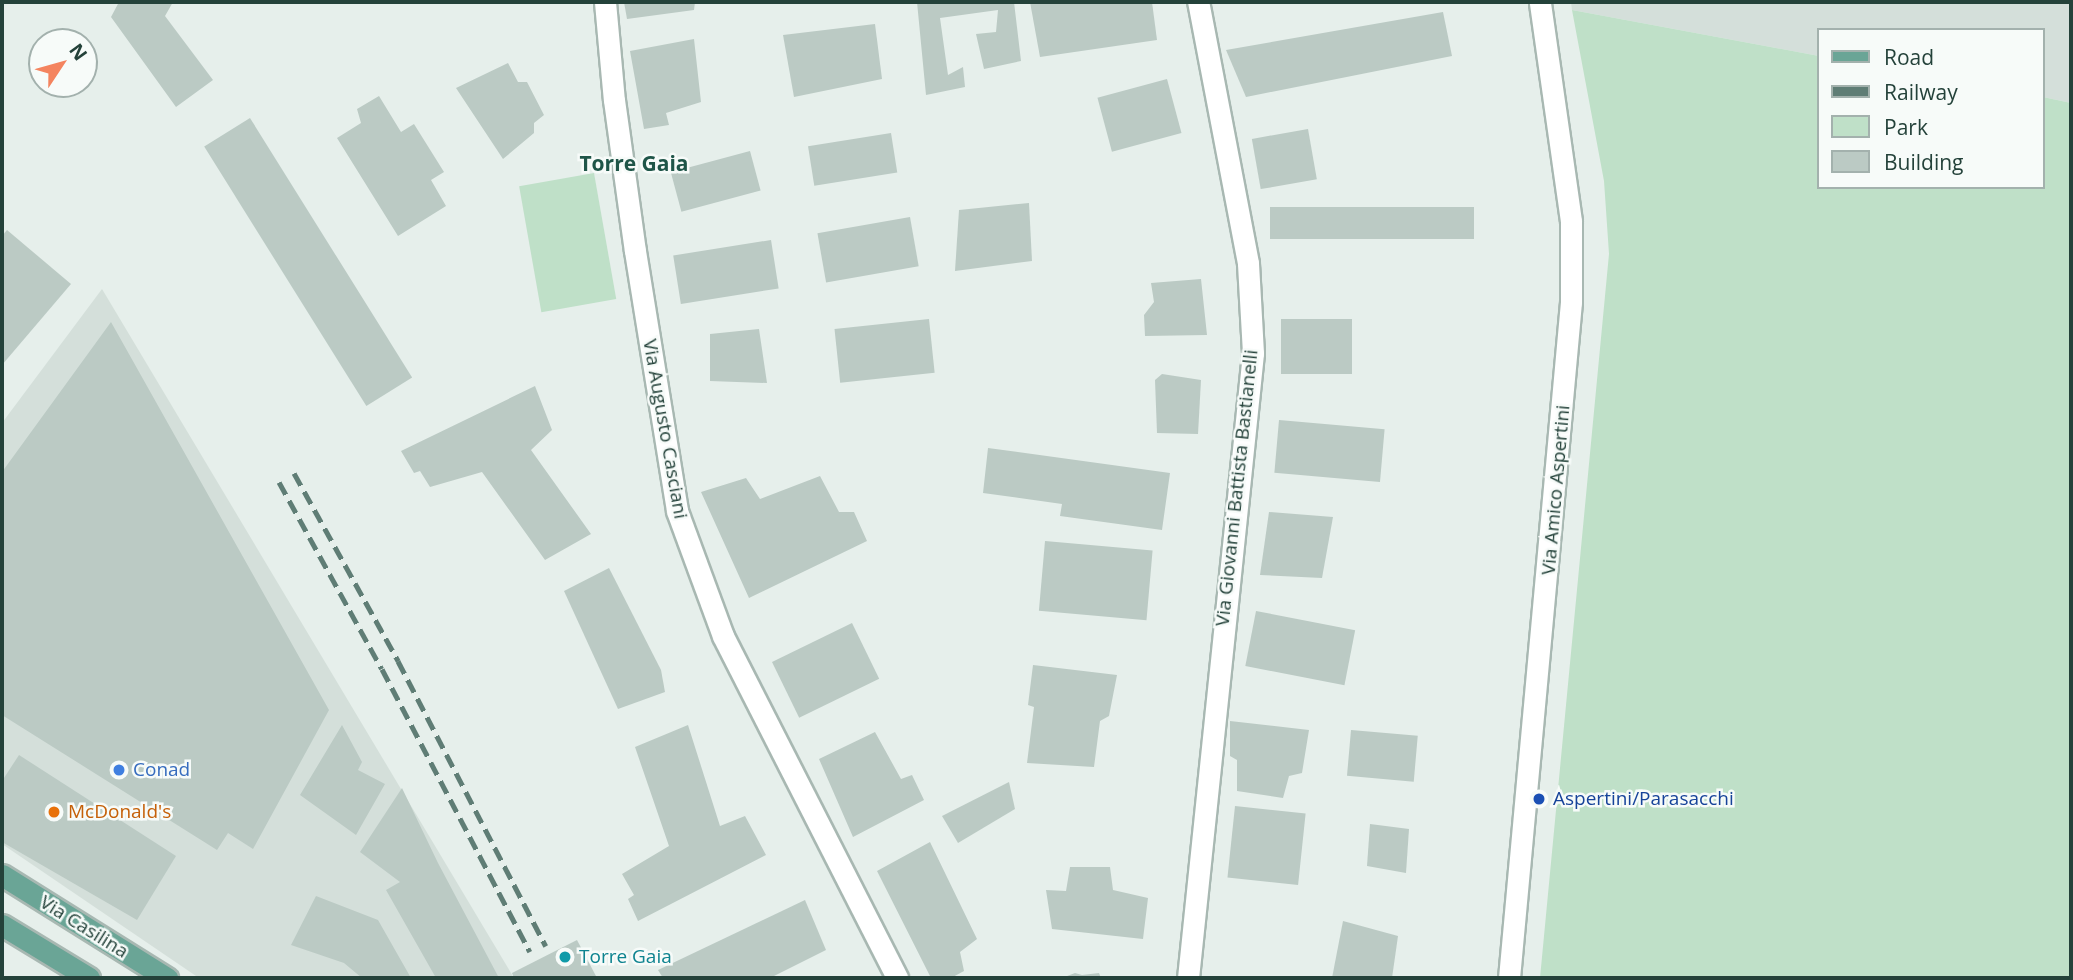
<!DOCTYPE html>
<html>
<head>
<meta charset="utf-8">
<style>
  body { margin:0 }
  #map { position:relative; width:2073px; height:980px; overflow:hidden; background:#e6efeb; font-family:"Open Sans",sans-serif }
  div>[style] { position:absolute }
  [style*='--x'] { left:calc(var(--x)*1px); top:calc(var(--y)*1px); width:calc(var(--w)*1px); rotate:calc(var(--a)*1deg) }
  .built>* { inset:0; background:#d4dfda }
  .green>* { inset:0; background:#bfe0c8; transform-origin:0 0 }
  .building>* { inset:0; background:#bbcac4; transform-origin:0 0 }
  .roads { filter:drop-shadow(2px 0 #a8b8b2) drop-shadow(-2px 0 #a8b8b2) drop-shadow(0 2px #a8b8b2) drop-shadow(0 -2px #a8b8b2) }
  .minor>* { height:21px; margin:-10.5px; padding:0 10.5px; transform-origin:10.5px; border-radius:10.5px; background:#fff }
  .major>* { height:21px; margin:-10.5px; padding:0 10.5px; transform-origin:10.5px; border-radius:10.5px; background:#6aa596 }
  .rail>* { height:5px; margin-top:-2.5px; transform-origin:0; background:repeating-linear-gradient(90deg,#5f7d75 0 14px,transparent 0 21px) }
  .dots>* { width:19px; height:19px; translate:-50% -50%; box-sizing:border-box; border:4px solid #f7fbf9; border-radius:50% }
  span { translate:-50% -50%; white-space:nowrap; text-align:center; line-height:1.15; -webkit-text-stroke:5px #f7fbf9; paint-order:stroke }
  .street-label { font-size:19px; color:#24423a }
  .shop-label { font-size:19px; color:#366cbe }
  .left { translate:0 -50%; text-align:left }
  .transit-label { font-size:19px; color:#164399 }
  .food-label { font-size:19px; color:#c56008 }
  .culture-label { font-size:19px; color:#0d838f }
  .neighbourhood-label { font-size:21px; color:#1f5548; font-weight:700 }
  .frame { position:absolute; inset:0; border:4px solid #24423a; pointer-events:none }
  .legend { position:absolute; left:1817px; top:28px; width:228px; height:161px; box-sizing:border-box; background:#f7fbf9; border:2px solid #a3b1ad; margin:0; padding:9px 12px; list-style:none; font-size:21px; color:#24423a }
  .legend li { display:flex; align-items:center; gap:14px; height:35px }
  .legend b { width:35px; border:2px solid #a3b1ad }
  .north { position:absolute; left:28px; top:28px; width:70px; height:70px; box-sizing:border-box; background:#f7fbf9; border:2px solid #a3b1ad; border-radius:50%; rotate:54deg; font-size:19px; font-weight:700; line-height:28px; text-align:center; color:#24423a }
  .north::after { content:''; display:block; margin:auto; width:24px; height:32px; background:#f4845f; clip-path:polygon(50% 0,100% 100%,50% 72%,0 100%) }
</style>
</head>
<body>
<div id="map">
  <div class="built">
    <i style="clip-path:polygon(1571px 2px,2071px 2px,2071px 103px,2043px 97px,2043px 30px,1819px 30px,1819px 56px,1572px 10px)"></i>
    <i style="clip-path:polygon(102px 289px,514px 978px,199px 978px,2px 844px,2px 423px)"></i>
  </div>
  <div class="green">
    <i style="clip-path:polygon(1572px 10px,1819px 56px,1819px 187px,2043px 187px,2043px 97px,2071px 103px,2071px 978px,1540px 978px,1609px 254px,1604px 181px)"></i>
    <i style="left:594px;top:173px;width:128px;height:76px;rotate:80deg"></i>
  </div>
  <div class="building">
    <i style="clip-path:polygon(119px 2px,173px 2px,165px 16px,213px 80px,176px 107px,111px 17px)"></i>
    <i style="clip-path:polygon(624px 2px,695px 2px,694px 10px,627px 19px)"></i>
    <i style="clip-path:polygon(917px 2px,1014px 2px,1021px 61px,984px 69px,976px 34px,996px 32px,998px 10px,940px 18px,948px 75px,963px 67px,965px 87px,926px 95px)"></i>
    <i style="clip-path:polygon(1030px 2px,1152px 2px,1157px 40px,1040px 57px)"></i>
    <i style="clip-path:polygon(1443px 12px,1452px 56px,1246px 97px,1226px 50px)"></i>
    <i style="clip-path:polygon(875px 24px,882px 79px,794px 97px,783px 35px)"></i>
    <i style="clip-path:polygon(694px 39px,701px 102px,666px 113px,669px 125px,644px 129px,630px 51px)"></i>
    <i style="clip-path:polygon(508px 63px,518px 82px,527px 82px,544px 115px,534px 123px,534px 133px,503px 159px,456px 88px)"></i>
    <i style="left:1167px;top:79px;width:56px;height:72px;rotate:75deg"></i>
    <i style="clip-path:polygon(379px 96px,401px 132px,414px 124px,444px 172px,431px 180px,446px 206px,398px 236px,337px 138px,361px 123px,357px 109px)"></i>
    <i style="left:250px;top:118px;width:306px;height:54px;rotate:58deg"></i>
    <i style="left:1308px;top:129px;width:51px;height:57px;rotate:80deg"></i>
    <i style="left:891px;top:133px;width:40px;height:84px;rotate:81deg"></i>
    <i style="left:750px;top:151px;width:41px;height:82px;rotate:75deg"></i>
    <i style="clip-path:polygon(1029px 203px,1032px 261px,955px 271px,959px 210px)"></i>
    <i style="left:1474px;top:207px;width:32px;height:204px;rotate:90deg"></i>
    <i style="left:910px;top:217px;width:50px;height:94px;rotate:80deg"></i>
    <i style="clip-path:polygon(7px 230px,71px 284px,2px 365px,2px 236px)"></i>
    <i style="left:771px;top:240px;width:49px;height:99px;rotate:81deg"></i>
    <i style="clip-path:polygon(1201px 279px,1207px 335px,1145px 336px,1144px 315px,1154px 302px,1151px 283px)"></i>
    <i style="left:929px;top:319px;width:54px;height:95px;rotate:84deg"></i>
    <i style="left:1281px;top:319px;width:71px;height:55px"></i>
    <i style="clip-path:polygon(111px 322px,329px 710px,253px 849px,228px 833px,217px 850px,2px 715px,2px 472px)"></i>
    <i style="clip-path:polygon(759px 329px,767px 383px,710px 381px,710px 334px)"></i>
    <i style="clip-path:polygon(1162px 374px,1201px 380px,1198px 434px,1157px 433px,1155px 380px)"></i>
    <i style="clip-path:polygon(535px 386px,552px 430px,531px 450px,591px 534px,545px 560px,482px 472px,430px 487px,420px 471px,414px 473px,401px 451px)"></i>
    <i style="left:1279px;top:420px;width:106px;height:53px;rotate:5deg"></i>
    <i style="clip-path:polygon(988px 448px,1170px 473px,1162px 530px,1060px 516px,1062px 504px,983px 493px)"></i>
    <i style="clip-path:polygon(820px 476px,839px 512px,854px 512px,867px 541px,749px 598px,701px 492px,746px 478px,760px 499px)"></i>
    <i style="clip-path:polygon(1269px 512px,1333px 517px,1322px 578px,1260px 575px)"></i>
    <i style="left:1045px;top:541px;width:108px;height:70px;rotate:5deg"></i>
    <i style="clip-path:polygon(609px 568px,661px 670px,665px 692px,618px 709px,564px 591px)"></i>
    <i style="left:1256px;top:611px;width:101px;height:56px;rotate:11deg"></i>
    <i style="left:852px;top:623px;width:62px;height:89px;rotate:64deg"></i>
    <i style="clip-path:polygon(1033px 665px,1117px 675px,1109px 716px,1100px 721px,1094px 767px,1027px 763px,1034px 707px,1028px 705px)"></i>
    <i style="clip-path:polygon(1230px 721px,1309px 730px,1302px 773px,1289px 776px,1283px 798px,1237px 791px,1237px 760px,1230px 756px)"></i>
    <i style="clip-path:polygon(342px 725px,362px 762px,358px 770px,385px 784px,356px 835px,300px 795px)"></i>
    <i style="clip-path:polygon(688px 725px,720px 826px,745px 816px,766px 855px,638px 921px,628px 899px,634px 895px,622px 874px,669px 846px,635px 747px)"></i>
    <i style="left:1351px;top:730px;width:67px;height:46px;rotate:5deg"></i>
    <i style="clip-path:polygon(875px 732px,901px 779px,912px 775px,924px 800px,853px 837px,819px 759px)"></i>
    <i style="clip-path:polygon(19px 755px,176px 856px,137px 920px,2px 842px,2px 781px)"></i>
    <i style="clip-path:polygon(1009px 782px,1015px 809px,958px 843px,942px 816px)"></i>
    <i style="clip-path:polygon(402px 788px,438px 863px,499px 978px,436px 978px,386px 890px,400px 882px,360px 852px)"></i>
    <i style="left:1235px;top:806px;width:71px;height:72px;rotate:6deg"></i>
    <i style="clip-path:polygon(1370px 824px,1409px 829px,1406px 873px,1367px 866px)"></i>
    <i style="clip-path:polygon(930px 842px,977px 939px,960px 952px,964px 971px,951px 978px,931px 978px,877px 871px)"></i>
    <i style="clip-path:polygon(1070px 867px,1110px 867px,1113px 890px,1148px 898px,1143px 939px,1052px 929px,1046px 890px,1066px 891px)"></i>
    <i style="clip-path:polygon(316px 896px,378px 920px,411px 978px,362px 978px,344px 963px,291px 945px)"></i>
    <i style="clip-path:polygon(805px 900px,826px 950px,770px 978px,663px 978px,658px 970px)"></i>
    <i style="clip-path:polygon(1343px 921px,1398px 936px,1392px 978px,1332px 978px)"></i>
    <i style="clip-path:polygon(577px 940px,597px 978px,514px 978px,512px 973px)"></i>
    <i style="clip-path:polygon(1075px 973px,1082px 975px,1099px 973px,1101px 978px,1062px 978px)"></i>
  </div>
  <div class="roads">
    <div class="minor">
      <i style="--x:605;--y:2;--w:98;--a:84.8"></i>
      <i style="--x:614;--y:100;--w:152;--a:82.1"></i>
      <i style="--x:635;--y:251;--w:263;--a:80.8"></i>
      <i style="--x:677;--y:511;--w:133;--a:69.8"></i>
      <i style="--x:723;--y:636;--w:384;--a:63"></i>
      <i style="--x:1188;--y:978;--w:628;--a:-84.06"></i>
      <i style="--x:1253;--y:353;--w:90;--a:-93.2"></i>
      <i style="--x:1248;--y:263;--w:266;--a:-100.8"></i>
      <i style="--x:1509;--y:978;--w:679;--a:-84.76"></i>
      <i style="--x:1571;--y:302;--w:81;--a:-90"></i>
      <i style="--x:1571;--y:221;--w:221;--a:-98.1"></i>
    </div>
    <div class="major">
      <i style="--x:2;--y:875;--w:195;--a:32"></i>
      <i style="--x:2;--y:925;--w:102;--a:31.3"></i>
    </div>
  </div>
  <div class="rail">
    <i style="--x:294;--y:473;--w:215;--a:61"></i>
    <i style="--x:398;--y:661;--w:321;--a:62.6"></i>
    <i style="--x:279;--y:482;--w:213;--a:61.2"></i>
    <i style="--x:382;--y:669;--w:319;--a:62.4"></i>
  </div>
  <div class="dots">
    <i style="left:119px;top:770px;background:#3f7fe0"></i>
    <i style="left:1539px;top:799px;background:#1a4fb4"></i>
    <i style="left:54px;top:812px;background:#e8710a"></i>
    <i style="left:565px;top:957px;background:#0f9aa8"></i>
  </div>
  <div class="street-label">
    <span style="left:665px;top:429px;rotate:80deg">Via Augusto Casciani</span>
    <span style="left:1237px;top:488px;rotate:-84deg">Via Giovanni Battista Bastianelli</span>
    <span style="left:1556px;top:490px;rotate:-85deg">Via Amico Aspertini</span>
    <span style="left:84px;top:927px;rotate:32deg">Via Casilina</span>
  </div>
  <div class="shop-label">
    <span class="left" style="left:133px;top:770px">Conad</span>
  </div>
  <div class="transit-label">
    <span class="left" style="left:1553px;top:799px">Aspertini/Parasacchi</span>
  </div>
  <div class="food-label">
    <span class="left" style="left:68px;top:812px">McDonald's</span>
  </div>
  <div class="culture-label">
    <span class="left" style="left:579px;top:957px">Torre Gaia</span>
  </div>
  <div class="neighbourhood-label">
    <span style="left:634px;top:163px">Torre Gaia</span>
  </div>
  <div class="frame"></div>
  <ul class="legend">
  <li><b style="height:9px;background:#6aa596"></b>Road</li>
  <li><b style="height:9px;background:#5f7d75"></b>Railway</li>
  <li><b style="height:19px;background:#bfe0c8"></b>Park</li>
  <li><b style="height:19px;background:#bbcac4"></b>Building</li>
  </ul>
  <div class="north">N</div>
</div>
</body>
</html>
